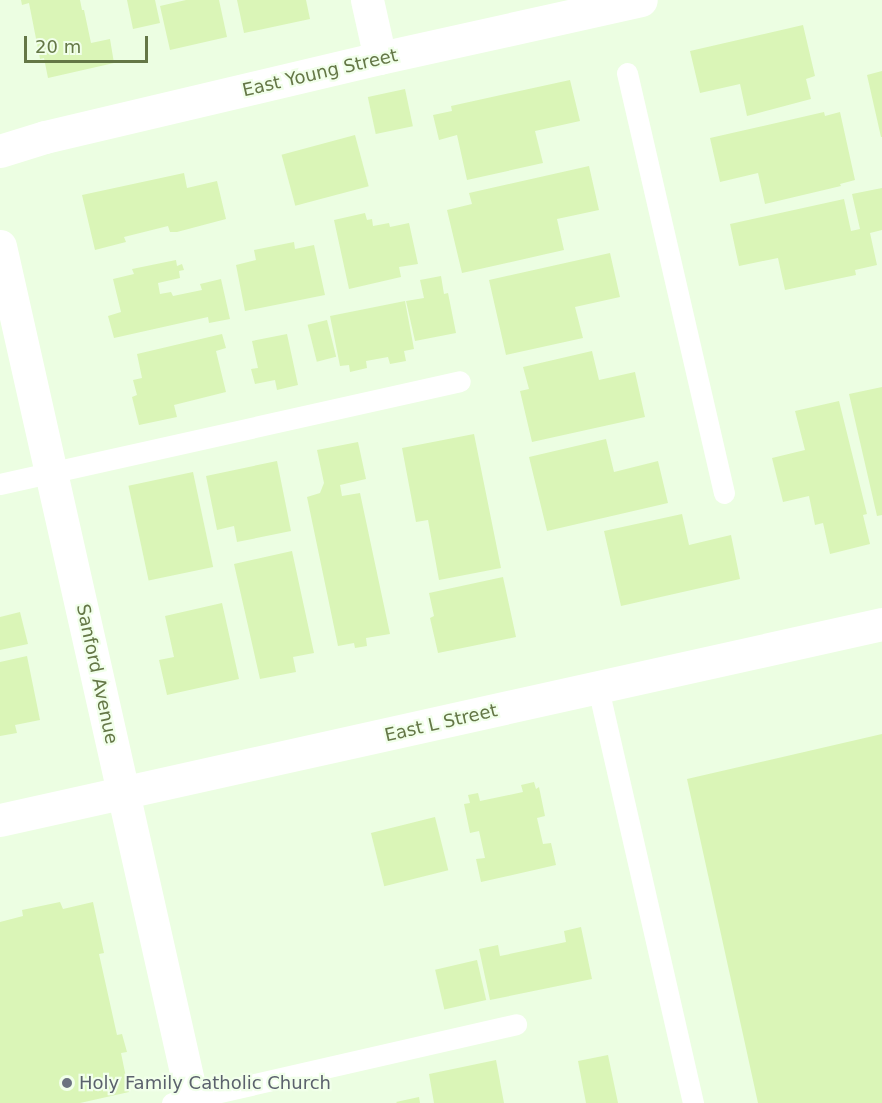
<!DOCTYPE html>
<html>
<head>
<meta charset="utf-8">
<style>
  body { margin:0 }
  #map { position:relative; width:882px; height:1103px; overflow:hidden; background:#ecfee2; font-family:"DejaVu Sans",sans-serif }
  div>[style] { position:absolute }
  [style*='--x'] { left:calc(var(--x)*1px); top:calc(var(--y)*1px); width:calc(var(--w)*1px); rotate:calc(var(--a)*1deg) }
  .building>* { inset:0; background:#daf5b7; transform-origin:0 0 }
  .service>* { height:21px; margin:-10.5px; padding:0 10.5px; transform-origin:10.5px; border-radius:10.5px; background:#fff }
  .minor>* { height:33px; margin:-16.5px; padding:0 16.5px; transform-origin:16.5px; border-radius:16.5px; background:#fff }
  .tertiary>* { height:33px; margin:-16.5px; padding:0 16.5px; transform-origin:16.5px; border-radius:16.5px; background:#fff }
  .dots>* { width:16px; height:16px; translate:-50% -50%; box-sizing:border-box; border:3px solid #f1ffea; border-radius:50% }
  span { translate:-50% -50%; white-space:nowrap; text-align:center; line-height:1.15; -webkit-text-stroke:4.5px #f1ffea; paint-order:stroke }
  .street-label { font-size:18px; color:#647746 }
  .worship-label { font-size:18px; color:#5b616d }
  .left { translate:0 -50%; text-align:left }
  .scale { position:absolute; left:24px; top:36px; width:124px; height:27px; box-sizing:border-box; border:3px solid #647746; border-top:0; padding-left:8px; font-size:18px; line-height:21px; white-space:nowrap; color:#647746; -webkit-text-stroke:4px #f1ffea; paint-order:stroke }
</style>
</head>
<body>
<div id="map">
  <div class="building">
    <i style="clip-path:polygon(21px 0,80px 0,82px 10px,84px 10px,91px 43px,110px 39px,114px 63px,48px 78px,44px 58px,40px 59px,29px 3px,22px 5px)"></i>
    <i style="clip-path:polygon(127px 0,155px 0,160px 23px,133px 29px)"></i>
    <i style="clip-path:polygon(186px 0,219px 0,227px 37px,170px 50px,160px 6px)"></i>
    <i style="clip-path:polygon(237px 0,306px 0,310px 19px,244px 33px)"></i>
    <i style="clip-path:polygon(803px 25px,815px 76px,806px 79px,811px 99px,747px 116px,740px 84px,700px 93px,690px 51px)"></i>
    <i style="clip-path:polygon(882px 71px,882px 137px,881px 137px,867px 75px)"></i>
    <i style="clip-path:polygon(570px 80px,580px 121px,535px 131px,543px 163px,467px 180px,457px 135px,439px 140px,433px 115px,452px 111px,451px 106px)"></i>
    <i style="left:405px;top:89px;width:38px;height:38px;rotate:78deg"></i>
    <i style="clip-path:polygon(824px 112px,825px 116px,840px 112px,855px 180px,840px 184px,841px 186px,765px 204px,758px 173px,720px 182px,710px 138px)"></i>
    <i style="left:355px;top:135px;width:53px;height:76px;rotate:75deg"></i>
    <i style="clip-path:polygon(589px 166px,599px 210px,557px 219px,564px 250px,462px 273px,447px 210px,472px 204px,469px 193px)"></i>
    <i style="clip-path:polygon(184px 173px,187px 188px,217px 181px,226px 219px,177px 232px,170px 232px,168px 226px,124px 237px,126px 242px,95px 250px,82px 195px)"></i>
    <i style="clip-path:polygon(882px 188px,882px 230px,870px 233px,877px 265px,855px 270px,856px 275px,785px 290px,778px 258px,739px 266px,730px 224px,844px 199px,851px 231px,860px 229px,852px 194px)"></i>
    <i style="clip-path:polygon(365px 213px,367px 220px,372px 219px,373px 226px,389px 223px,390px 227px,409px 223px,418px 264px,399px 267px,401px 277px,349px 289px,334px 220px)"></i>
    <i style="clip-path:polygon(294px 242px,295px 249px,314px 245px,325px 295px,245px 311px,236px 265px,256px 260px,254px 250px)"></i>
    <i style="clip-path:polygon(610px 253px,620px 297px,575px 307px,583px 338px,506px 355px,489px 280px)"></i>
    <i style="clip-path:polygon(176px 260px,177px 266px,182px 264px,184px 270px,179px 271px,180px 278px,158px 283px,160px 294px,171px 292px,173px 296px,202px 290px,200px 284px,221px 279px,230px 319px,209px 323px,208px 317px,114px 338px,108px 316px,121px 312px,113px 279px,134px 274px,132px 269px)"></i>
    <i style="clip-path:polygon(441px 276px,444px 294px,448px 293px,456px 333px,415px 341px,406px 301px,424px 298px,420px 280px)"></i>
    <i style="clip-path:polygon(405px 301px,414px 349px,404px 351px,406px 361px,390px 364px,388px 357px,366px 361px,367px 368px,350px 372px,349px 365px,340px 366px,330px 316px)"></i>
    <i style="left:327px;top:320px;width:38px;height:20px;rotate:76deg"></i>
    <i style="clip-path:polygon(222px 334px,226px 348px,216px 351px,226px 392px,174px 405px,177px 417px,139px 425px,132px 397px,137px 395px,133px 380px,142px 378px,137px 354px)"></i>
    <i style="clip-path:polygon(287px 334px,298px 385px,277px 390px,275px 380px,255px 384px,251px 369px,258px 368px,252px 341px)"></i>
    <i style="clip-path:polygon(592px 351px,599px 380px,635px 372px,645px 417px,532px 442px,520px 391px,529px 389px,523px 367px)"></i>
    <i style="clip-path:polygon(882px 387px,882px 515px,877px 516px,849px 394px)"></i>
    <i style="clip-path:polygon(839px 401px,867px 514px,863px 515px,870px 544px,830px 554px,823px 523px,815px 525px,809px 496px,783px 502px,772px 458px,805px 450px,795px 411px)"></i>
    <i style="clip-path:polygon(474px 434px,501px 568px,439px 580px,428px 520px,416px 522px,402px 448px)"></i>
    <i style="clip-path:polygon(606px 439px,614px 472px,658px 461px,668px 503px,547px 531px,529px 457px)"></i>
    <i style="clip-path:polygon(358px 442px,366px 479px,340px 485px,342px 496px,360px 493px,390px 634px,366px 638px,367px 646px,355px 648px,354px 643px,338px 646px,307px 497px,320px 493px,324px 483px,317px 450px)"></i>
    <i style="clip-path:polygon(277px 461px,291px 531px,237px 542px,234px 526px,217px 530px,206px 476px)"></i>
    <i style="left:193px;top:472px;width:97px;height:66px;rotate:78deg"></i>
    <i style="clip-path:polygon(682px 514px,689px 545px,731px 535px,740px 579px,621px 606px,604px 531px)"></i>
    <i style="clip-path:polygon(292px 551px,314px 653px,293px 657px,296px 672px,260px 679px,234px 564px)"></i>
    <i style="clip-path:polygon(503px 577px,516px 637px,438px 653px,430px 618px,434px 616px,429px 593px)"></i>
    <i style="clip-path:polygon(222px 603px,239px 679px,167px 695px,159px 660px,174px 657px,165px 616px)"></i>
    <i style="clip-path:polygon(20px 612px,28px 644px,0 650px,0 617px)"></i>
    <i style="clip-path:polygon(27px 656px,40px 720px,15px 725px,17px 733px,0 736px,0 662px)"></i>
    <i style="clip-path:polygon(882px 734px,882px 1103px,758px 1103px,687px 779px)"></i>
    <i style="clip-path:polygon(534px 782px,536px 789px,539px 787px,545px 816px,537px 818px,543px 844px,551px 843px,556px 865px,481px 882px,476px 859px,485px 858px,479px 831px,470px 833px,464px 804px,470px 803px,468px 795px,478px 793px,480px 801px,523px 792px,521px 785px)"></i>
    <i style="left:435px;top:817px;width:55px;height:66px;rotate:76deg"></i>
    <i style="clip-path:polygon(60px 902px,63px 909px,93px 902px,104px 953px,99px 954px,117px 1035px,122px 1034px,127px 1052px,121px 1053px,129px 1092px,80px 1103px,0 1103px,0 922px,23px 916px,22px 910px)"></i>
    <i style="clip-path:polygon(581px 927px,592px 979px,490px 1000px,479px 949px,498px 945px,500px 956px,566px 942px,564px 931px)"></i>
    <i style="left:477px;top:960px;width:41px;height:43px;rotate:77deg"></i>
    <i style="clip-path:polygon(608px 1055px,618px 1103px,586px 1103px,578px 1061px)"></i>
    <i style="clip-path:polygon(496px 1060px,504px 1103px,434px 1103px,429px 1074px)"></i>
    <i style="clip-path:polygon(419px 1097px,420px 1103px,397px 1103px,396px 1102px)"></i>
  </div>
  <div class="service">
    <i style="--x:627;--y:73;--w:431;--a:77"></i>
    <i style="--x:0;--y:484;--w:471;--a:-12.6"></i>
    <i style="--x:598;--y:688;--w:426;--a:77.1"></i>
    <i style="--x:172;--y:1103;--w:353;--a:-12.9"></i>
  </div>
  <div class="minor">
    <i style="--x:367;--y:0;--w:59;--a:77.4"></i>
    <i style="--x:0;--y:151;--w:47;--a:-17.3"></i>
    <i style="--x:45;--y:137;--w:344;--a:-13.3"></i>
    <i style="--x:380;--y:58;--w:267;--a:-12.5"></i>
  </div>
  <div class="tertiary">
    <i style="--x:0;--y:246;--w:878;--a:77.31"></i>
    <i style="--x:0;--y:820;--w:904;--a:-12.53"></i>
  </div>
  <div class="dots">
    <i style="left:67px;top:1083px;background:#6b7280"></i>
  </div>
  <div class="street-label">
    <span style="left:320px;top:73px;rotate:-13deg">East Young Street</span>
    <span style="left:97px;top:674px;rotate:78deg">Sanford Avenue</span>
    <span style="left:441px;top:723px;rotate:-13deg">East L Street</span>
  </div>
  <div class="worship-label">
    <span class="left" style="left:79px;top:1083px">Holy Family Catholic Church</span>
  </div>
  <div class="scale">20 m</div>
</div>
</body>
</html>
